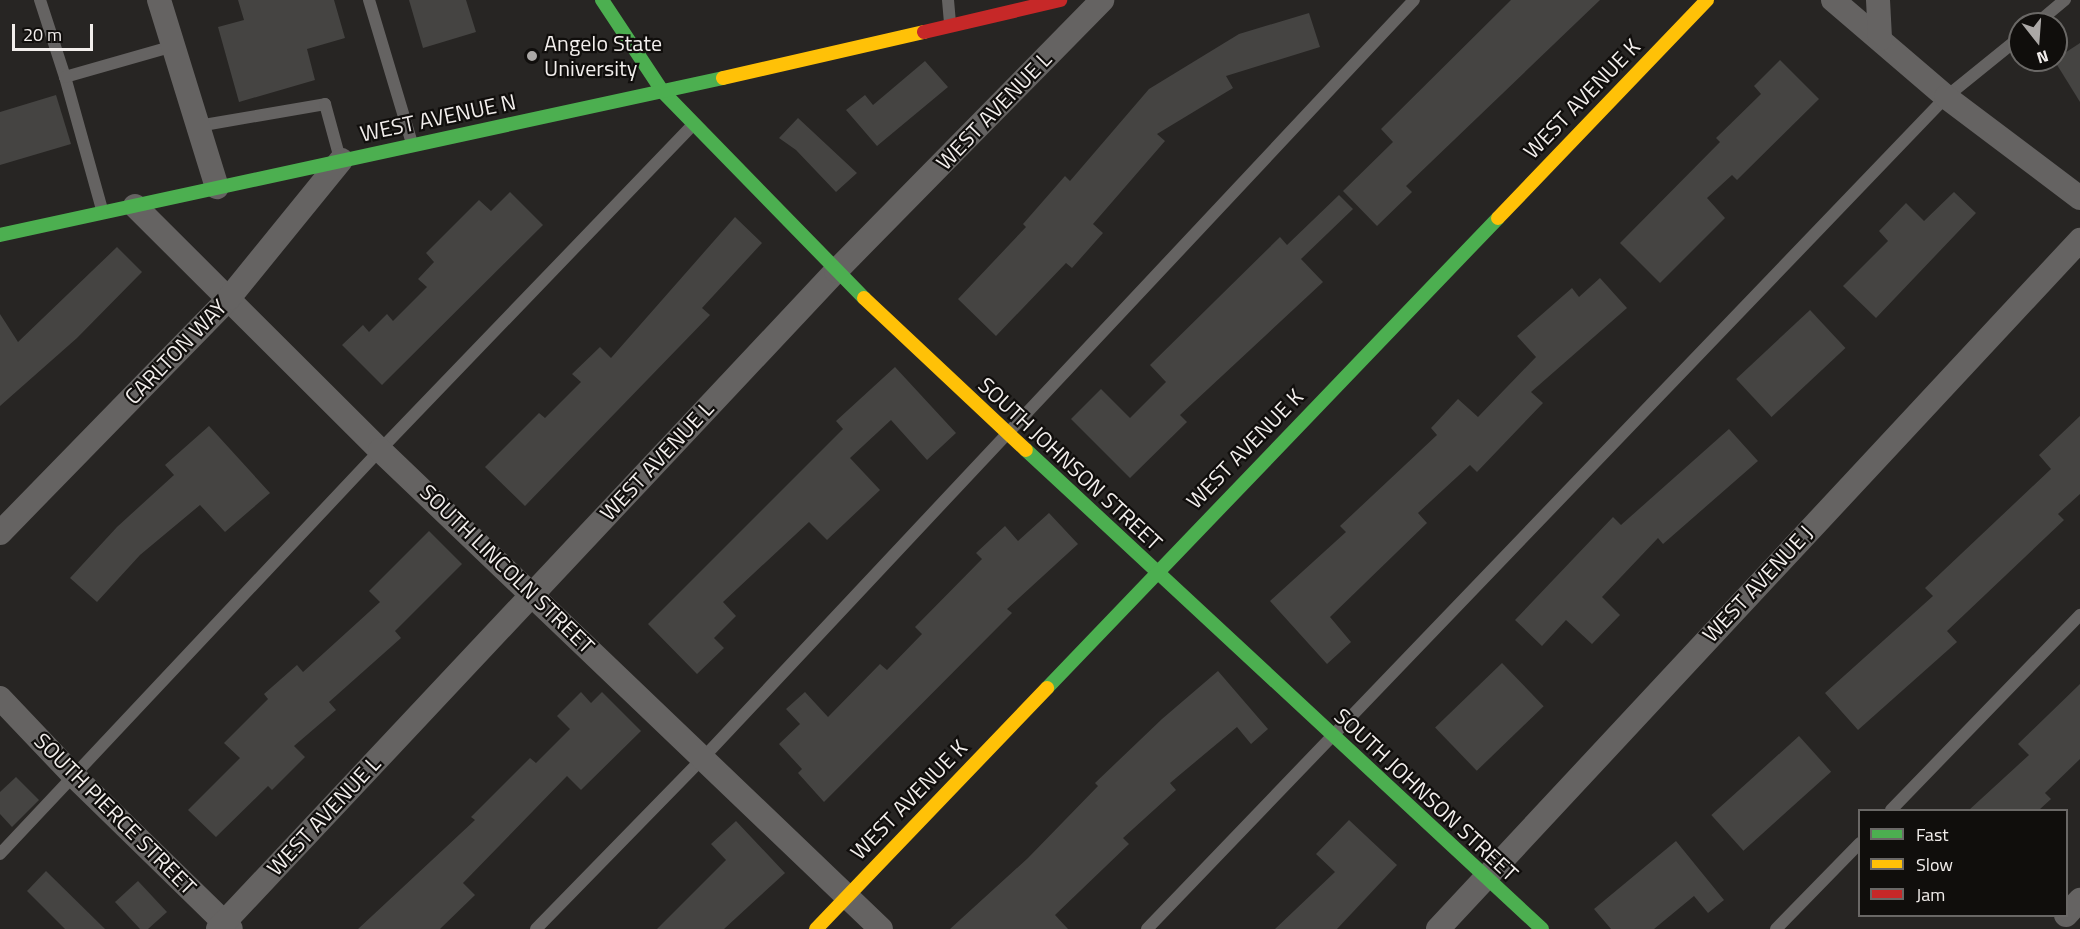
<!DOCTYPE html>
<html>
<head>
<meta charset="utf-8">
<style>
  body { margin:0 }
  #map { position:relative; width:2080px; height:929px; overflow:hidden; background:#272523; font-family:"Titillium Web",sans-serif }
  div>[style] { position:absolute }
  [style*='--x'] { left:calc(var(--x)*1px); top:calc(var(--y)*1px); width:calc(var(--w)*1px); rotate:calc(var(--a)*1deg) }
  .building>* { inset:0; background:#454442; transform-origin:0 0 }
  .lane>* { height:12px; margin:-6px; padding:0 6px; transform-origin:6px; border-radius:6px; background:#656362 }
  .street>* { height:24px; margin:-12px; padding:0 12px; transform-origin:12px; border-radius:12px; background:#656362 }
  .fast>* { height:14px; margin:-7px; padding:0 7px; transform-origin:7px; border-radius:7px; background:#4caf50 }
  .slow>* { height:14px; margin:-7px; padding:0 7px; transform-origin:7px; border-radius:7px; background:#ffc107 }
  .jam>* { height:14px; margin:-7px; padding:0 7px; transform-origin:7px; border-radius:7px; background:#c62828 }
  .dots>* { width:16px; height:16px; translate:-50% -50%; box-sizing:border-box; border:3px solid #100e0c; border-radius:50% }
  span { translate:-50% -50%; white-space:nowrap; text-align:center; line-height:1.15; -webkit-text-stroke:4.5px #100e0c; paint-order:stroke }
  .poi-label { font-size:22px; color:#f2eeec }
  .left { translate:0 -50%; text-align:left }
  .street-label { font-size:22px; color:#f2eeec }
  .legend { position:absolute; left:1858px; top:809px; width:210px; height:108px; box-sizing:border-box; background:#100e0c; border:2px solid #6a6866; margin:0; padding:8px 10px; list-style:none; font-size:18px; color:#f2eeec }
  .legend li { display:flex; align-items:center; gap:12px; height:30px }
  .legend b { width:30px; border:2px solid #6a6866 }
  .north { position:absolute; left:2008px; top:12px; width:60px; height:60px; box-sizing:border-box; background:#100e0c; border:2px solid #6a6866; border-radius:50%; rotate:163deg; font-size:16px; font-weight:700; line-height:24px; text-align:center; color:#f2eeec }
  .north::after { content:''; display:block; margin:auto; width:21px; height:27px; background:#aba8a6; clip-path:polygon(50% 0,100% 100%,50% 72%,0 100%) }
  .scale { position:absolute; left:12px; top:24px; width:81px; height:27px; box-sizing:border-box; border:3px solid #f2eeec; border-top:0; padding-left:8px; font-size:18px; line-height:21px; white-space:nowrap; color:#f2eeec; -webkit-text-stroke:4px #100e0c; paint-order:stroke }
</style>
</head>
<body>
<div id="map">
  <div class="building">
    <i style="clip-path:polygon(238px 0,334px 0,345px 38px,307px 49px,315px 80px,239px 102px,218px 27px,244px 20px)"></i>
    <i style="clip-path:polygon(409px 0,466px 0,476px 32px,423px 48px)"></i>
    <i style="clip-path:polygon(1511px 0,1600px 0,1406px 186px,1412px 192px,1377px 226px,1343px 191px,1393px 142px,1381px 129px)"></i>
    <i style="clip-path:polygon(1309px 13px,1320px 47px,1226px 76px,1233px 88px,1157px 134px,1165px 141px,1093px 224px,1103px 233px,1072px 268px,1066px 263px,996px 336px,958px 299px,1026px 227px,1023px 224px,1065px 176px,1070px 181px,1149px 89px,1239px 34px)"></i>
    <i style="clip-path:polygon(2080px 43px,2080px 102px,2054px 60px)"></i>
    <i style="clip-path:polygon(1780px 60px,1819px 99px,1737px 180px,1732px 175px,1707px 198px,1725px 218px,1660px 283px,1620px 243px,1720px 142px,1716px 138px,1761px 94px,1754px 86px)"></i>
    <i style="clip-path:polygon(925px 61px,948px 87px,877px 146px,846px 110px,865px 95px,873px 105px)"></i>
    <i style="clip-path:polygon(56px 95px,71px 144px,0 165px,0 112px)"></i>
    <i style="clip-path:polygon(798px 118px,857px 173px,836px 192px,796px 150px,779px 138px)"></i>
    <i style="clip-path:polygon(510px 192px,543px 225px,382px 385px,342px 345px,363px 325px,369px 332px,387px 314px,393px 321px,427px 287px,418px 279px,434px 262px,426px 253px,479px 200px,491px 211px)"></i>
    <i style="clip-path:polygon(1954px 192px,1976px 213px,1876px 318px,1843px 286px,1888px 241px,1879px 231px,1906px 203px,1924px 221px)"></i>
    <i style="clip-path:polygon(1339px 195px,1353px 209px,1301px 259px,1323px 282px,1180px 415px,1187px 422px,1130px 478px,1071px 419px,1101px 389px,1130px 418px,1166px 382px,1150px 365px,1280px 237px,1287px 245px)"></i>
    <i style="clip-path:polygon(735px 217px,762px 243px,702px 308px,710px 315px,525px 506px,485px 467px,539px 413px,545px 418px,581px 382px,572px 374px,600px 347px,611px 358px)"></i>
    <i style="clip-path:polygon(117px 247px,142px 272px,77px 338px,0 406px,0 314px,18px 342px)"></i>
    <i style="clip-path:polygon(1600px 278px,1627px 308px,1531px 392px,1543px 403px,1477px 472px,1470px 465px,1418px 513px,1427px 523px,1330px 617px,1351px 642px,1327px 664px,1270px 601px,1346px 532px,1340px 526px,1437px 435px,1431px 428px,1458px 399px,1478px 417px,1536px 357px,1517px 336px,1572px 288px,1579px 297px)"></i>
    <i style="left:1810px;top:310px;width:52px;height:101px;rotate:47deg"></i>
    <i style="clip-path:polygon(895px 367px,956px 433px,927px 460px,891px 420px,850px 458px,880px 490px,827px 540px,809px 522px,723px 602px,736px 616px,714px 638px,724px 648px,697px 674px,648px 624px,843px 429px,836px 421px)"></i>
    <i style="clip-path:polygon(2080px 416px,2080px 494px,2058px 514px,2064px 520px,1947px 631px,1957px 642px,1858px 730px,1825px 693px,1933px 596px,1925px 588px,2051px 469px,2039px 455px)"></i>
    <i style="clip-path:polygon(209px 426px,270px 493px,225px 532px,200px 505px,140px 555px,97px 602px,70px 578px,117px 527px,174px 475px,165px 465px)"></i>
    <i style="clip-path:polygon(1729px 429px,1758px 461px,1663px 544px,1658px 538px,1602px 597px,1620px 615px,1592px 644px,1566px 620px,1542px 646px,1515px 620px,1613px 517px,1621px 525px)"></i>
    <i style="clip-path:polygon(1049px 513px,1078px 544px,1007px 609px,1012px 613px,824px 802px,798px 773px,802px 769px,779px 744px,800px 724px,786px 709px,805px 692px,828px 717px,880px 664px,887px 670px,922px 634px,915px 627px,982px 559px,976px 553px,1005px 526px,1018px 541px)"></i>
    <i style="clip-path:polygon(429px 531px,462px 564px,395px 631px,401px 638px,329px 702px,336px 710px,294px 746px,305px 757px,272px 790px,268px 786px,216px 837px,188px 810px,240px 758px,224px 743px,268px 699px,264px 694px,297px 665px,303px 672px,380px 602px,369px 591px)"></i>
    <i style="left:1502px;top:663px;width:60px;height:93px;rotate:46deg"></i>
    <i style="clip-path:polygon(1218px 671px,1268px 729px,1251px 744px,1237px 727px,1170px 783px,1176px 790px,1123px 838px,1129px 844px,1055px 915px,1068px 929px,950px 929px,1028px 858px,1098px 786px,1095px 783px,1162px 719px)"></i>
    <i style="clip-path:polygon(2080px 684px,2080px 759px,2045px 793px,2051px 799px,2039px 810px,1969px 810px,2029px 755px,2018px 744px)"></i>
    <i style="clip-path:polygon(581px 692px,591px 703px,602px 692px,641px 731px,581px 790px,567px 776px,463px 883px,475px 895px,440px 929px,358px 929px,475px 820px,471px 817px,530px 758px,536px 763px,570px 729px,557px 716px)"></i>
    <i style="left:1799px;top:736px;width:48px;height:118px;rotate:48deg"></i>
    <i style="clip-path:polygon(16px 777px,39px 800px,12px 827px,0 814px,0 792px)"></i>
    <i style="clip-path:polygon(1349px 820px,1397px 865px,1337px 929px,1275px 929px,1335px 872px,1316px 854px)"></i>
    <i style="clip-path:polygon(736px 821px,785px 873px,724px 929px,657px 929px,726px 860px,711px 844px)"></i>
    <i style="clip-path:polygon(1676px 841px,1724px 900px,1708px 913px,1694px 896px,1654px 929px,1611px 929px,1594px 909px)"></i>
    <i style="clip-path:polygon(46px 871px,105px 929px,65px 929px,27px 891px)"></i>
    <i style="clip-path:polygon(138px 881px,167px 912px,148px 929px,140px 929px,115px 902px)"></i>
  </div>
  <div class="lane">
    <i style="--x:40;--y:0;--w:81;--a:72"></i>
    <i style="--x:369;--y:0;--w:149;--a:73.3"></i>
    <i style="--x:948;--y:0;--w:23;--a:85"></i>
    <i style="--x:2036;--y:24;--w:38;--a:-40"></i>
    <i style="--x:198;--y:126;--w:129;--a:-9.8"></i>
    <i style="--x:325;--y:104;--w:57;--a:74.7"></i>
    <i style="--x:103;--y:213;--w:141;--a:-105.6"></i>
    <i style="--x:65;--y:77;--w:113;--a:-15.9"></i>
    <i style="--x:1891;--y:810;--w:272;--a:-45.9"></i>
    <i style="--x:0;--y:854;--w:555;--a:-46.75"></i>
    <i style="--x:380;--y:450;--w:451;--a:-46.1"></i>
    <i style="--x:536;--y:929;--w:239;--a:-45.7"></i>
    <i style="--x:703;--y:758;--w:1039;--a:-46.83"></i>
    <i style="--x:1147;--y:929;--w:1154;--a:-46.16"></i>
    <i style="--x:1946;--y:97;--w:95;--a:-39"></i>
    <i style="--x:1776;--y:929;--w:120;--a:-45.7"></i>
  </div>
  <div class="street">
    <i style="--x:159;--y:0;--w:196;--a:72.8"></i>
    <i style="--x:1833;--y:0;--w:149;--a:40.6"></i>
    <i style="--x:1946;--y:97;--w:168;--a:37"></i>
    <i style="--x:1878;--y:0;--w:39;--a:87"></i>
    <i style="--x:135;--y:206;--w:346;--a:44.9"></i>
    <i style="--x:380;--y:450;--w:693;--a:43.71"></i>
    <i style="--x:0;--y:533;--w:328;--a:-45.7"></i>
    <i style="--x:229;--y:298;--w:178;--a:-50.9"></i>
    <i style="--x:0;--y:698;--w:108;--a:46.5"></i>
    <i style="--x:74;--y:776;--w:219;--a:44.3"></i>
    <i style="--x:2066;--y:915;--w:21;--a:-47"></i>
    <i style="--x:218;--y:929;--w:903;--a:-46.8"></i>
    <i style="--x:836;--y:271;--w:380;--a:-45.5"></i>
    <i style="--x:1438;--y:929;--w:942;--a:-47.02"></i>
  </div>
  <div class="fast">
    <i style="--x:602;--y:0;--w:110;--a:56.5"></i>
    <i style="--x:663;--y:92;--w:288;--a:45.7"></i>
    <i style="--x:0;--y:235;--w:740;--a:-12.25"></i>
    <i style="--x:1026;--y:450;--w:704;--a:42.87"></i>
    <i style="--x:1047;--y:688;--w:651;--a:-46.18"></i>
  </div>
  <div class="slow">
    <i style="--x:723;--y:78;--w:206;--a:-12.9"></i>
    <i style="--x:1498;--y:218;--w:302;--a:-46.2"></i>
    <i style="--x:864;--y:298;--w:222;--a:43.2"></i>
    <i style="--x:816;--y:929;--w:334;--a:-46.2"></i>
  </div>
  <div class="jam">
    <i style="--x:924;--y:32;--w:140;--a:-13.2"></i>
  </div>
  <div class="dots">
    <i style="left:532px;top:56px;background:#aba8a6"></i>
  </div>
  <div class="poi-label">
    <span class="left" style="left:544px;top:56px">Angelo State<br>University</span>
  </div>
  <div class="street-label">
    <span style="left:1582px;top:99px;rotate:-46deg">WEST AVENUE K</span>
    <span style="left:994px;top:111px;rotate:-46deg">WEST AVENUE L</span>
    <span style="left:438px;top:118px;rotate:-12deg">WEST AVENUE N</span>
    <span style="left:176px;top:352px;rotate:-46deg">CARLTON WAY</span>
    <span style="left:1245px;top:449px;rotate:-46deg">WEST AVENUE K</span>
    <span style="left:657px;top:461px;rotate:-47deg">WEST AVENUE L</span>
    <span style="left:1070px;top:464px;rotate:43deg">SOUTH JOHNSON STREET</span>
    <span style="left:507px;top:569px;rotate:44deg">SOUTH LINCOLN STREET</span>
    <span style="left:1758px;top:584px;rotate:-47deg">WEST AVENUE J</span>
    <span style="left:1426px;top:795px;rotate:43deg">SOUTH JOHNSON STREET</span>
    <span style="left:909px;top:800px;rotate:-46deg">WEST AVENUE K</span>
    <span style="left:115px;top:814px;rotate:45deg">SOUTH PIERCE STREET</span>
    <span style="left:324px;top:816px;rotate:-47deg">WEST AVENUE L</span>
  </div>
  <ul class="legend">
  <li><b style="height:8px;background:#4caf50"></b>Fast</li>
  <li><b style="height:8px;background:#ffc107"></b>Slow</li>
  <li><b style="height:8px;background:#c62828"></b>Jam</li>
  </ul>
  <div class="north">N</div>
  <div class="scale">20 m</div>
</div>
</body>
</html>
